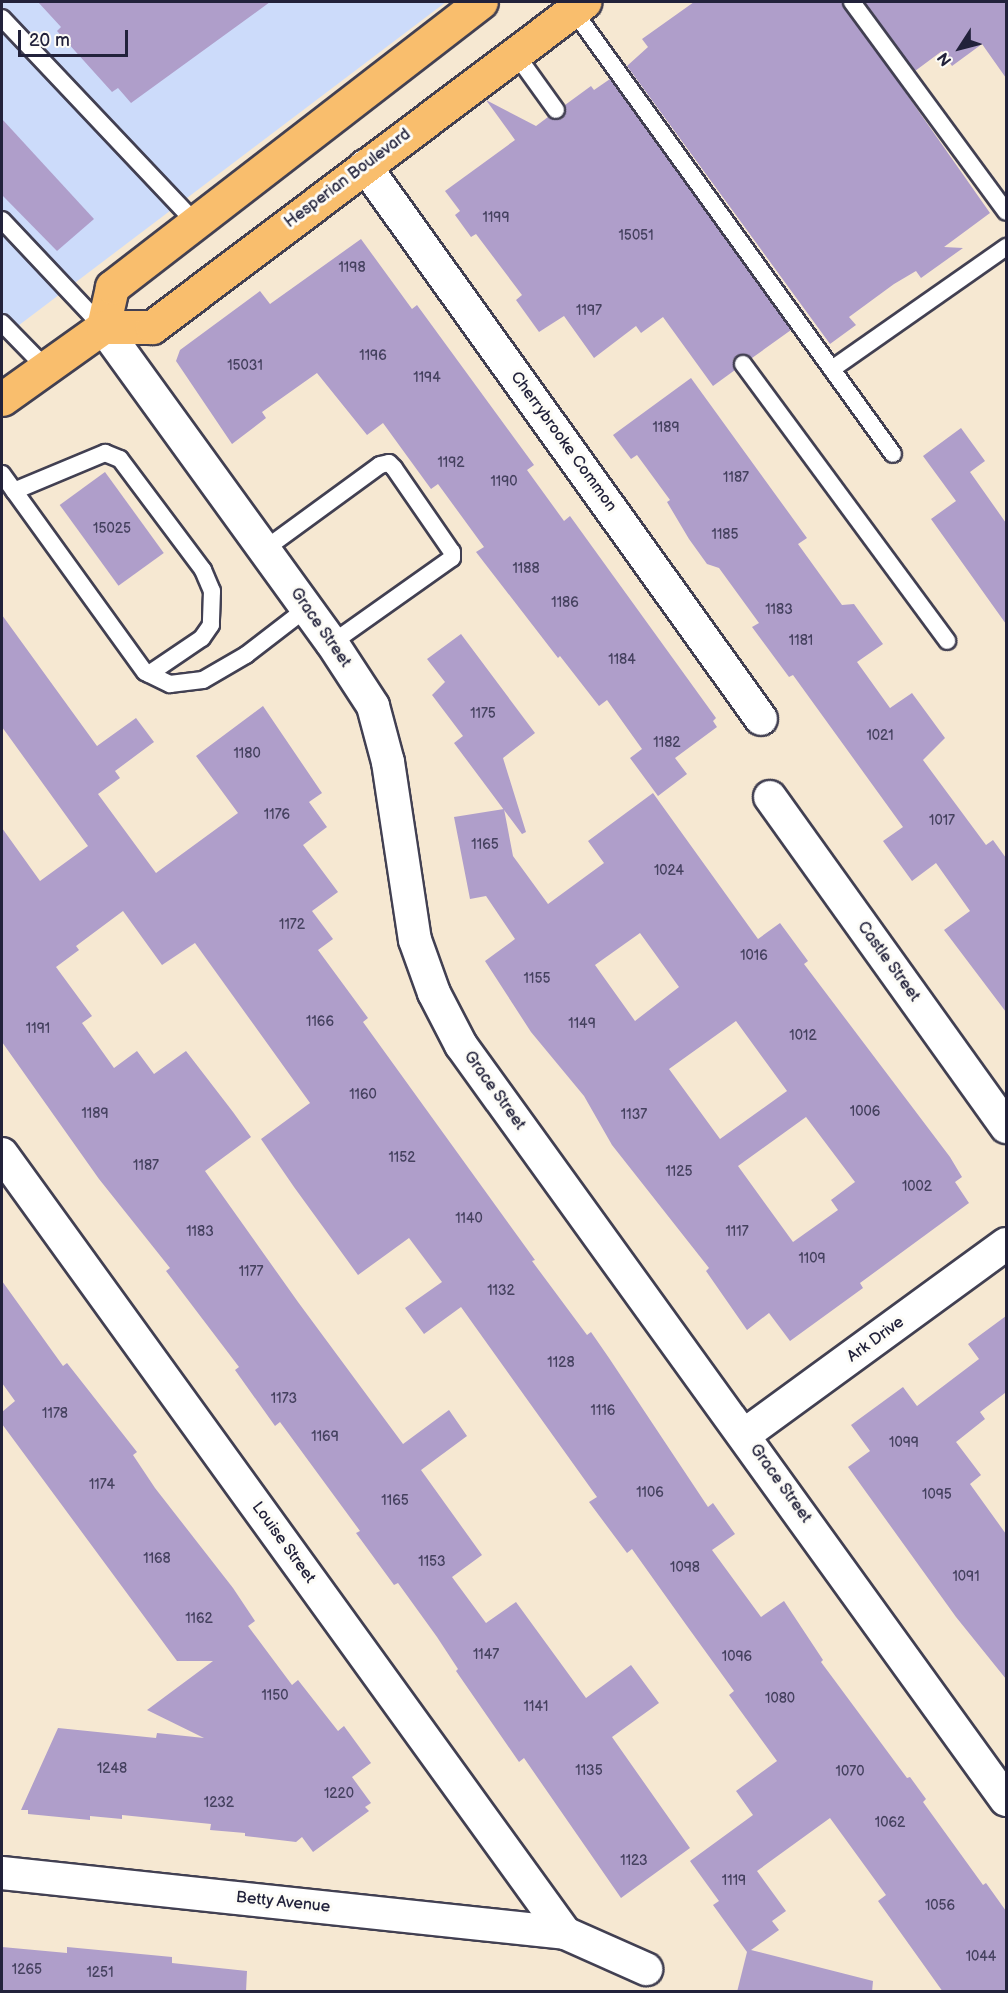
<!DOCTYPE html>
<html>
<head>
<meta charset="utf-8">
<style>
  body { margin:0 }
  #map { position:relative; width:1008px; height:1993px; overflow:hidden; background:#f6e8d2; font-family:"Balsamiq Sans",sans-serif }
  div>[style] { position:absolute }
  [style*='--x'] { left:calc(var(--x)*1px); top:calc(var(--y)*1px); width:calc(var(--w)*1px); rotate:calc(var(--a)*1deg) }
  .built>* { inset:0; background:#ccdbfa }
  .building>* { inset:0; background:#af9eca; transform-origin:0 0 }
  .roads { filter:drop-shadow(2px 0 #424052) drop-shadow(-2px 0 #424052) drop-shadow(0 2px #424052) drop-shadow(0 -2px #424052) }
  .lane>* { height:16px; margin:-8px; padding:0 8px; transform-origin:8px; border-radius:8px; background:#fff }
  .street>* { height:32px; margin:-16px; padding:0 16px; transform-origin:16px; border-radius:16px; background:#fff }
  .primary>* { height:33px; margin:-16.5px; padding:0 16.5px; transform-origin:16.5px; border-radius:16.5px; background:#f9be6d }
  span { translate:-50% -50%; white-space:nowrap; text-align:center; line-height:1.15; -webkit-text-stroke:6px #fdfcf7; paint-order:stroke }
  .number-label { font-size:14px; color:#45415f }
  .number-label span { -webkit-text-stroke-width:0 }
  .street-label { font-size:16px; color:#22223b }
  .frame { position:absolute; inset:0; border:3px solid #22223b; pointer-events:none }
  .north { position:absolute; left:930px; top:18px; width:60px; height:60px; -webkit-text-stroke:4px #fdfcf7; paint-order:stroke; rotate:234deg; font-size:16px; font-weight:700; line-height:24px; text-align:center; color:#22223b }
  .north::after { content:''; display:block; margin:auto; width:21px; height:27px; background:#22223b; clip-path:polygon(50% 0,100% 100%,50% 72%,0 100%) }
  .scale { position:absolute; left:18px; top:30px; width:110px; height:27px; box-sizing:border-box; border:3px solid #22223b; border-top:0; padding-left:8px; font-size:18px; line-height:21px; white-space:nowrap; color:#22223b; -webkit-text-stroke:4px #fdfcf7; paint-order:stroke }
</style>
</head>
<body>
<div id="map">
  <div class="built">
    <i style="clip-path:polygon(2px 2px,446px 2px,2px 338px)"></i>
  </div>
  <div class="building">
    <i style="clip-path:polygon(38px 2px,270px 2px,131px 103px,118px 88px,112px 92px,57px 31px,61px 27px)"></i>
    <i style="clip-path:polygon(694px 2px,842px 2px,990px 213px,944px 247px,963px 248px,921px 278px,916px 271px,894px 284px,849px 317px,856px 325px,830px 344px,627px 66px,648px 47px,642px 39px)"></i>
    <i style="clip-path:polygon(865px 2px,1006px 2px,1006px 78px,982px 44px,952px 66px,942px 51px,915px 71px)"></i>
    <i style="clip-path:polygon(610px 79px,791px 330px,752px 358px,737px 355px,733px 360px,735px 370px,713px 386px,663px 317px,641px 333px,636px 326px,594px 358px,564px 316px,539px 332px,516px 300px,522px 295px,476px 234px,471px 237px,455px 215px,460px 211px,445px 191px,515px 140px,486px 100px,536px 126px,548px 117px,562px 119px,565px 105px,591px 86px,594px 90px)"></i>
    <i style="clip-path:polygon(2px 119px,94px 219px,57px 251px,2px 195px)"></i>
    <i style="clip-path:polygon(361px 239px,412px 309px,417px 305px,534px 465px,527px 470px,564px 521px,570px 516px,716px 718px,713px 721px,717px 727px,675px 758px,687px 774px,658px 796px,630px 758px,642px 749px,607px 700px,599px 706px,560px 656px,558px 658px,476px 552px,484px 547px,438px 484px,431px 489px,383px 423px,367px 435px,317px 373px,262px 412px,266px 418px,232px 444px,176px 361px,180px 350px,260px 291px,270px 304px)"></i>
    <i style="clip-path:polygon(691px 378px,807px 538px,798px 544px,842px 605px,854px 604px,883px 644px,857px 662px,890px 708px,912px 693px,945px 738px,923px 760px,986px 845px,993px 840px,1006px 858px,1006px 1012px,944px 930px,970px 911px,936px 863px,912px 881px,883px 841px,903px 827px,793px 675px,789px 677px,752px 627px,759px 623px,719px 568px,707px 564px,689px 539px,667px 502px,670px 500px,637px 455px,631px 459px,613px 435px)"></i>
    <i style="clip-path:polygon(961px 428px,985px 461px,970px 472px,1006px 523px,1006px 624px,931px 519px,956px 501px,923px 456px)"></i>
    <i style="left:105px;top:472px;width:100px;height:56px;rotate:54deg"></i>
    <i style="clip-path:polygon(2px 615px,97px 746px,136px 718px,154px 742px,115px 771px,120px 778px,98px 794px,156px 873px,238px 813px,196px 756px,263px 706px,322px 793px,309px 802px,327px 827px,303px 845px,338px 892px,312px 911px,333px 939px,318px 950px,368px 1018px,363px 1022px,535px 1260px,532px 1261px,587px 1335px,591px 1332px,609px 1358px,708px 1507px,713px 1503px,735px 1534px,712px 1550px,761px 1617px,784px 1601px,823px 1660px,821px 1662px,907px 1778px,910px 1777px,926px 1799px,923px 1802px,983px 1885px,986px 1883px,1006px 1911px,1006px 1992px,943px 1992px,878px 1901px,886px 1895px,830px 1818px,757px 1871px,786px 1911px,772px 1921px,779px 1930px,751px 1950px,873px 1981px,872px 1992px,737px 1992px,747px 1952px,713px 1905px,719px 1901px,690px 1861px,753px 1815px,736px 1791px,777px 1761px,729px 1695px,734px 1691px,687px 1626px,632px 1549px,627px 1553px,589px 1502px,597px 1497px,461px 1307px,424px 1334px,405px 1308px,442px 1282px,409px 1238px,358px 1275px,294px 1187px,261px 1139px,310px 1103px,195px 943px,162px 965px,123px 911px,76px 946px,79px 950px,56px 967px,92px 1016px,82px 1023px,114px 1068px,137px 1051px,154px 1074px,186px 1051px,233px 1112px,251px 1137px,205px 1171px,298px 1302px,403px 1444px,449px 1410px,467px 1436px,421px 1470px,482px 1555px,452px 1577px,486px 1623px,516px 1602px,586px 1698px,631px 1665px,659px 1703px,612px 1737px,690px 1848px,621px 1898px,524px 1758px,519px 1762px,456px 1671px,458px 1669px,437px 1637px,398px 1583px,394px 1585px,356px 1533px,360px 1531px,280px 1422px,275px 1426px,235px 1370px,239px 1367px,166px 1271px,170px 1268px,99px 1179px,2px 1042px,2px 828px,40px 881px,88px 846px,2px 727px)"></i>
    <i style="clip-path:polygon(461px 634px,535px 733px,503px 758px,526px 832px,522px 834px,454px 743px,463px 736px,432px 695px,445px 682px,427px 659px)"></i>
    <i style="clip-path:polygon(evenodd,653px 793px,758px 939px,780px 923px,808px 961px,804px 964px,950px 1157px,962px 1177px,955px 1182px,969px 1203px,860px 1283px,863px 1288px,790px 1341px,769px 1313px,747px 1330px,706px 1271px,709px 1268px,612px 1145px,584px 1096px,531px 1032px,485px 961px,515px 939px,486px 896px,470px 899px,454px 817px,504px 809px,513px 856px,548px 904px,604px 863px,588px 841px,653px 793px,640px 933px,679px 987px,635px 1021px,595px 965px,640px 933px,653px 793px,736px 1021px,787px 1091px,720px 1139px,669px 1069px,736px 1021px,653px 793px,806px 1117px,855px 1182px,831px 1200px,838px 1210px,793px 1242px,738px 1166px,806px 1117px)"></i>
    <i style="clip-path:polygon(2px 1281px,63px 1366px,67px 1363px,137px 1452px,133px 1455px,155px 1488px,233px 1588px,255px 1621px,248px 1626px,292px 1685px,298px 1680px,338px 1731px,344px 1726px,371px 1763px,352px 1777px,371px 1803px,365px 1807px,369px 1811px,313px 1852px,302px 1837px,296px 1842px,245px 1836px,245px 1833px,210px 1830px,211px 1824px,122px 1815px,122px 1819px,90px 1816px,90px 1820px,28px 1814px,28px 1810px,21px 1810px,58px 1728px,156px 1738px,157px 1733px,204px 1738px,147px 1710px,213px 1661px,177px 1661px,2px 1424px,2px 1412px,15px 1401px,2px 1383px)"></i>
    <i style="clip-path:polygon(1006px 1316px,1006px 1395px,1005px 1393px,980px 1412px,985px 1419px,956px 1442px,981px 1475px,970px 1484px,1006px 1534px,1006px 1679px,956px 1617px,848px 1467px,870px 1451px,851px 1425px,903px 1387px,917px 1406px,979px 1359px,968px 1344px)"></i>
    <i style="clip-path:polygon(2px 1947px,67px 1953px,67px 1947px,172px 1957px,172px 1963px,247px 1971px,246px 1992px,2px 1992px)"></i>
  </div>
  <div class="roads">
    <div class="lane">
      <i style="--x:852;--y:2;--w:260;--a:53.7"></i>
      <i style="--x:573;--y:10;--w:547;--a:54.22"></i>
      <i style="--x:2;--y:18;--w:279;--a:46.6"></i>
      <i style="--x:515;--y:53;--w:70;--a:54.3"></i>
      <i style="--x:2;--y:220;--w:147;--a:46.7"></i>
      <i style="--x:2;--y:323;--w:62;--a:45.7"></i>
      <i style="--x:743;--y:364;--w:344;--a:53.6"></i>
      <i style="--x:832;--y:369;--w:213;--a:-35"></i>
      <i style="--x:2;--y:474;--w:244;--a:54.2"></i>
      <i style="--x:145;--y:672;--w:28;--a:26"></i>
      <i style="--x:170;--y:684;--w:33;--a:-7"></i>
      <i style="--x:203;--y:680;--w:50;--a:-30.2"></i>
      <i style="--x:246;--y:655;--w:77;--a:-37.6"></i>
      <i style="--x:14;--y:491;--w:99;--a:-22.7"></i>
      <i style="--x:105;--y:453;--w:16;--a:22"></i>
      <i style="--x:120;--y:459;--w:139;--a:53.2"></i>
      <i style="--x:203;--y:570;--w:23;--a:67"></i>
      <i style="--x:212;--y:591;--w:34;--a:92"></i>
      <i style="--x:211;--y:625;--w:16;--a:125"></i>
      <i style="--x:202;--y:638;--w:64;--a:145.8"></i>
      <i style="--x:265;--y:549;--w:142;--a:-36.1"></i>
      <i style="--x:380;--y:465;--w:9;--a:-13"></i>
      <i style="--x:389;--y:463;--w:7;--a:45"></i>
      <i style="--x:394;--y:468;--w:102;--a:55.4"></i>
      <i style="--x:452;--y:552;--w:6;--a:90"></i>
      <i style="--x:452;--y:558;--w:147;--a:144.7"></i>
    </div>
    <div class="street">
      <i style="--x:365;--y:166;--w:680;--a:54.39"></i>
      <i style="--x:103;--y:327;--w:390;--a:54.1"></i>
      <i style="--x:332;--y:643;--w:75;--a:56.9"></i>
      <i style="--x:373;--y:706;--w:58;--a:75"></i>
      <i style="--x:388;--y:762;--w:180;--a:81.4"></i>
      <i style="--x:415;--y:940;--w:56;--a:70.3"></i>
      <i style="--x:434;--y:993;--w:59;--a:62.6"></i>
      <i style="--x:461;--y:1045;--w:931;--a:54.18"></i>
      <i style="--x:770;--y:797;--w:406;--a:54.4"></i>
      <i style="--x:2;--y:1154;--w:961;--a:54.14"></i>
      <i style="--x:744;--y:1435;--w:324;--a:-36.1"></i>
      <i style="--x:2;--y:1873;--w:566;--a:6.08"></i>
      <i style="--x:565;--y:1933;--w:89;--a:24"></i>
    </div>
    <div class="primary">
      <i style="--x:103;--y:327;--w:41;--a:-77.3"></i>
      <i style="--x:112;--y:287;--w:466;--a:-37.7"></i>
      <i style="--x:2;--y:399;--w:124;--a:-35.5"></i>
      <i style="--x:103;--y:327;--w:49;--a:0"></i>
      <i style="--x:152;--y:327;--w:541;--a:-36.95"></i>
    </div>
  </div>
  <div class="number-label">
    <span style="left:496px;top:218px">1199</span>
    <span style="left:636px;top:236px">15051</span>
    <span style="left:352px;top:268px">1198</span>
    <span style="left:589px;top:311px">1197</span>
    <span style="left:373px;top:356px">1196</span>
    <span style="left:245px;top:366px">15031</span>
    <span style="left:427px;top:378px">1194</span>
    <span style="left:666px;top:428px">1189</span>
    <span style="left:451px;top:463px">1192</span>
    <span style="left:736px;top:478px">1187</span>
    <span style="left:504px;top:482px">1190</span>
    <span style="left:112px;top:529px">15025</span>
    <span style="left:725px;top:535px">1185</span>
    <span style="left:526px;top:569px">1188</span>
    <span style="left:565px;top:603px">1186</span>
    <span style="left:779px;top:610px">1183</span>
    <span style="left:801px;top:641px">1181</span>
    <span style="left:622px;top:660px">1184</span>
    <span style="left:483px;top:714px">1175</span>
    <span style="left:880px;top:736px">1021</span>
    <span style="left:667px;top:743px">1182</span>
    <span style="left:247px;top:754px">1180</span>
    <span style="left:277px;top:815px">1176</span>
    <span style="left:942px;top:821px">1017</span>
    <span style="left:485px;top:845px">1165</span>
    <span style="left:669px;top:871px">1024</span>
    <span style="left:292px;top:925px">1172</span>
    <span style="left:754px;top:956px">1016</span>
    <span style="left:537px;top:979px">1155</span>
    <span style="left:320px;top:1022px">1166</span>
    <span style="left:582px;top:1024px">1149</span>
    <span style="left:38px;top:1029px">1191</span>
    <span style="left:803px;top:1036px">1012</span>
    <span style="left:363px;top:1095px">1160</span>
    <span style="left:865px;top:1112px">1006</span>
    <span style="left:95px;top:1114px">1189</span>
    <span style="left:634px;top:1115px">1137</span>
    <span style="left:402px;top:1158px">1152</span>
    <span style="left:146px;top:1166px">1187</span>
    <span style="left:679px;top:1172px">1125</span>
    <span style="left:917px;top:1187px">1002</span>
    <span style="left:469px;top:1219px">1140</span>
    <span style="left:200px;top:1232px">1183</span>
    <span style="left:737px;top:1232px">1117</span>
    <span style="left:812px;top:1259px">1109</span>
    <span style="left:251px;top:1272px">1177</span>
    <span style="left:501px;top:1291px">1132</span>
    <span style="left:561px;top:1363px">1128</span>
    <span style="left:284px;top:1399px">1173</span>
    <span style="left:603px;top:1411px">1116</span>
    <span style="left:55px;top:1414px">1178</span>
    <span style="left:325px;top:1437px">1169</span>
    <span style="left:904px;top:1443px">1099</span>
    <span style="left:102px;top:1485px">1174</span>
    <span style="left:650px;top:1493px">1106</span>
    <span style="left:937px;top:1495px">1095</span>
    <span style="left:395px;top:1501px">1165</span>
    <span style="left:157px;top:1559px">1168</span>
    <span style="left:432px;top:1562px">1153</span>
    <span style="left:685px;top:1568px">1098</span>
    <span style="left:966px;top:1577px">1091</span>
    <span style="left:199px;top:1619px">1162</span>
    <span style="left:486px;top:1655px">1147</span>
    <span style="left:737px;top:1657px">1096</span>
    <span style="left:275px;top:1696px">1150</span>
    <span style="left:780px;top:1699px">1080</span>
    <span style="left:536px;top:1707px">1141</span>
    <span style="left:112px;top:1769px">1248</span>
    <span style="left:589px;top:1771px">1135</span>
    <span style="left:850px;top:1772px">1070</span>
    <span style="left:339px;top:1794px">1220</span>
    <span style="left:219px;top:1803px">1232</span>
    <span style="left:890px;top:1823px">1062</span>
    <span style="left:634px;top:1861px">1123</span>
    <span style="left:734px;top:1881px">1119</span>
    <span style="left:940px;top:1906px">1056</span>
    <span style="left:981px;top:1957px">1044</span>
    <span style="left:27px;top:1970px">1265</span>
    <span style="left:100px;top:1973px">1251</span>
  </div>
  <div class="street-label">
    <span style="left:348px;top:179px;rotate:-37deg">Hesperian Boulevard</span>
    <span style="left:563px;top:442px;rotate:54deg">Cherrybrooke Common</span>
    <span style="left:320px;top:628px;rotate:55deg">Grace Street</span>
    <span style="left:888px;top:962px;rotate:54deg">Castle Street</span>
    <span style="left:494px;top:1091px;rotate:54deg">Grace Street</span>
    <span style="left:876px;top:1340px;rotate:-36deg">Ark Drive</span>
    <span style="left:780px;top:1484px;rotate:54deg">Grace Street</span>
    <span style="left:283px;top:1543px;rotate:54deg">Louise Street</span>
    <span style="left:283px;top:1903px;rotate:6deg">Betty Avenue</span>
  </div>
  <div class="frame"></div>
  <div class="north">N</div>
  <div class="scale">20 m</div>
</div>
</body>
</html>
